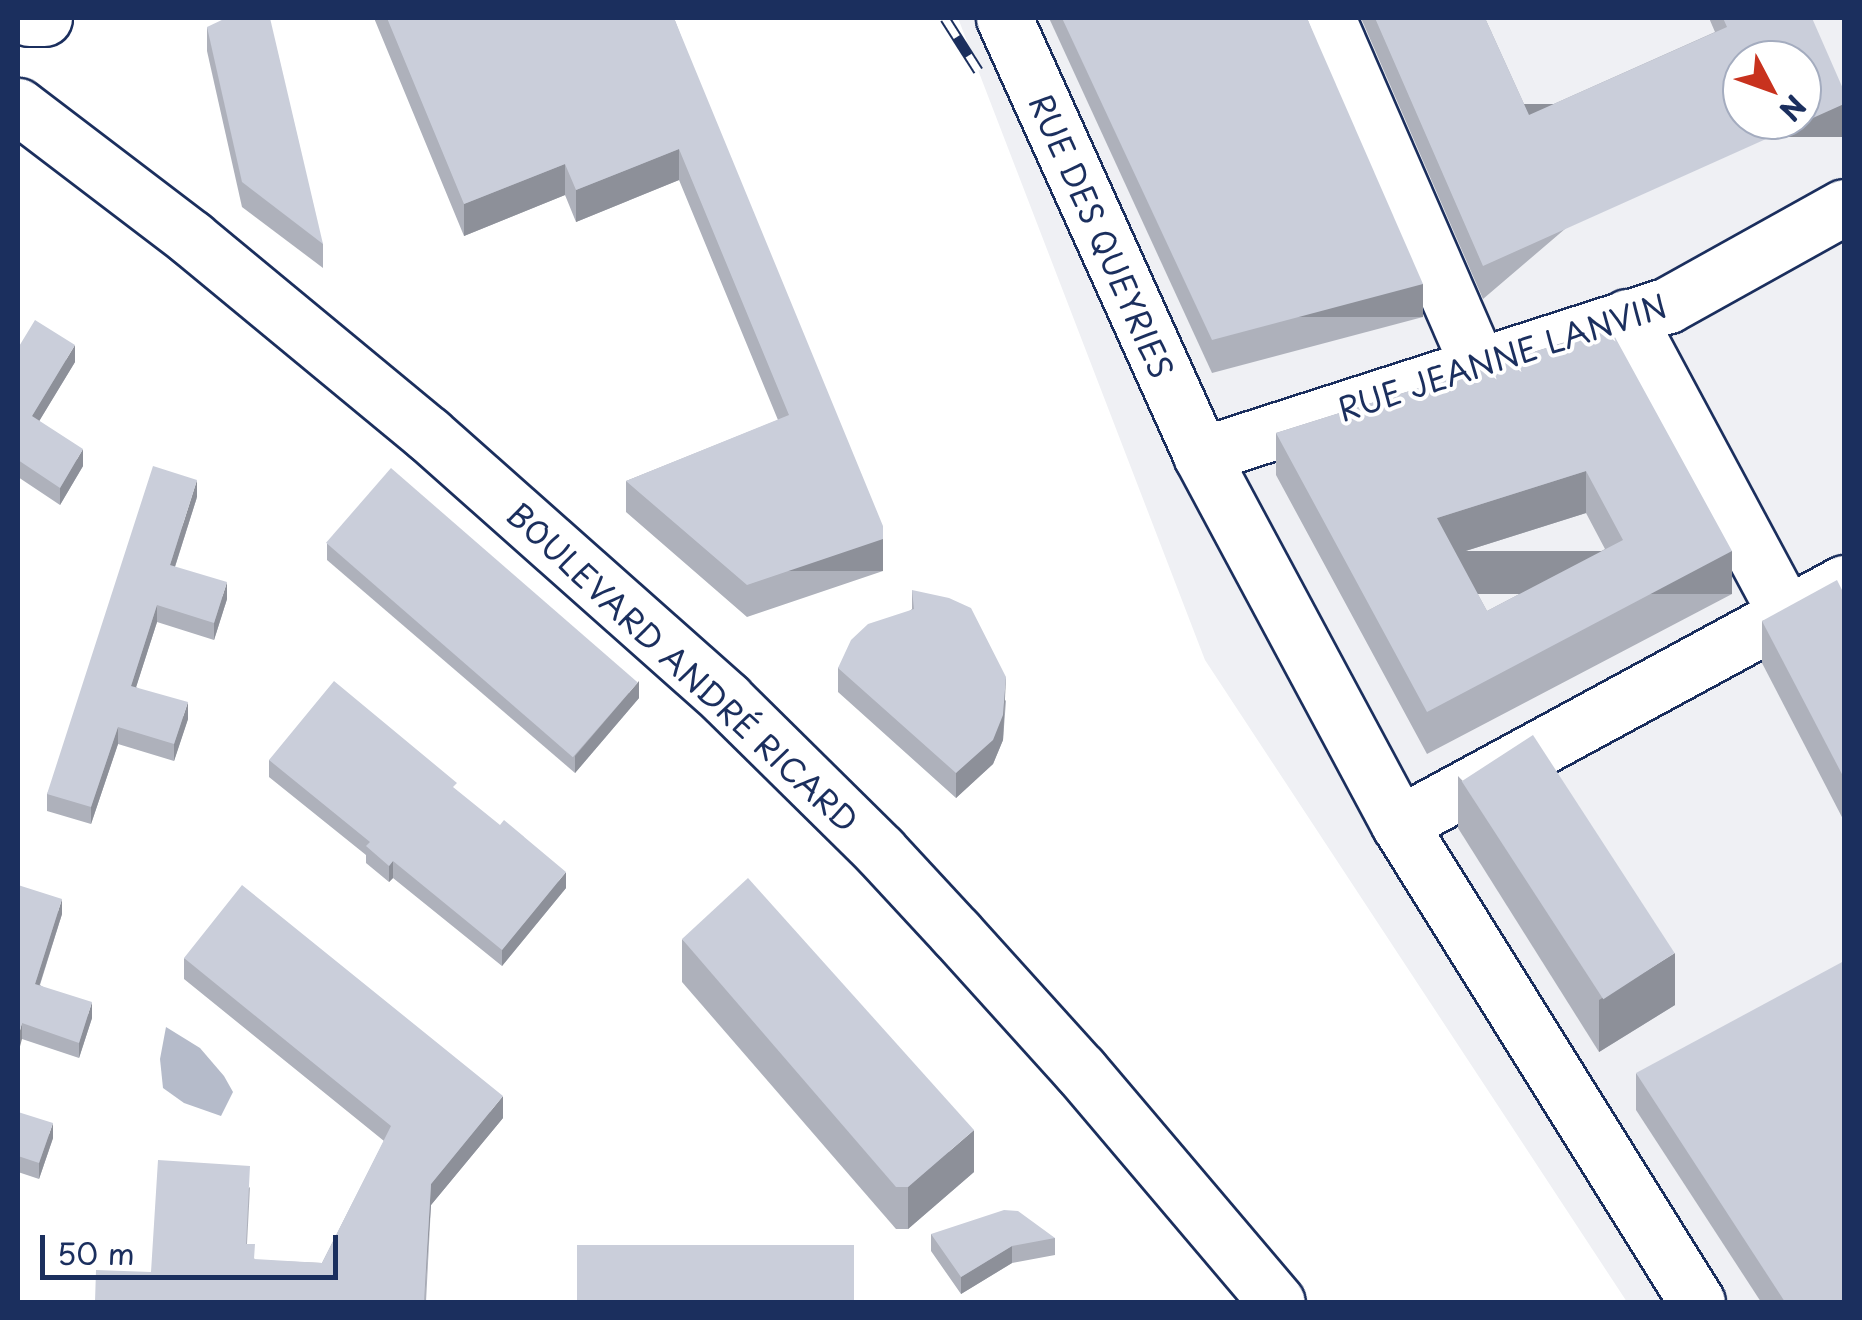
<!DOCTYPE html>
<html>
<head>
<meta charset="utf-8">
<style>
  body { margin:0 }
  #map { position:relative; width:1862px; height:1320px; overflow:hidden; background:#fff; font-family:"Playpen Sans",sans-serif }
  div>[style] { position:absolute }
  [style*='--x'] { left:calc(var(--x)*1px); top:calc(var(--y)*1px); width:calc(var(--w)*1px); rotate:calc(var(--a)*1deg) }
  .built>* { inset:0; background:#eff0f4 }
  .water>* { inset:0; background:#b5bbca }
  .roads { filter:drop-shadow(2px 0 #1b2f5e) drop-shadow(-2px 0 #1b2f5e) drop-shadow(0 2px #1b2f5e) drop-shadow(0 -2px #1b2f5e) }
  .minor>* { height:55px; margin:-27.5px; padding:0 27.5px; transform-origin:27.5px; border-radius:27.5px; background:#fff }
  .major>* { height:55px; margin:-27.5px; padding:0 27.5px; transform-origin:27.5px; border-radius:27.5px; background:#fff }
  .rail>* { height:11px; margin-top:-5.5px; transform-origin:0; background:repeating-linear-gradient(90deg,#fff 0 22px,#1b2f5e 0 44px); box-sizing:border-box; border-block:2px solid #1b2f5e }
  .wall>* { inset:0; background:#aeb1bb }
  .shaded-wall>* { inset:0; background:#8d9099; transform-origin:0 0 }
  .building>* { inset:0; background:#caceda; transform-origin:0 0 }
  span { translate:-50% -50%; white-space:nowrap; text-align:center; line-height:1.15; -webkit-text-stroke:8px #fff; paint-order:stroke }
  .street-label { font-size:32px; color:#1b2f5e }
  .frame { position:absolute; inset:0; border:20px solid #1b2f5e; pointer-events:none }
  .north { position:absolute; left:1722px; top:40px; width:100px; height:100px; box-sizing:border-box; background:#fff; border:2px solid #a4acbf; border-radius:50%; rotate:131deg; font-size:28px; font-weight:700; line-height:40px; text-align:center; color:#1b2f5e }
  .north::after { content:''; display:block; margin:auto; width:35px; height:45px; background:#c8321e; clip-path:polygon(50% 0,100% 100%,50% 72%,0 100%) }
  .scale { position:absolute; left:40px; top:1235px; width:298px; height:45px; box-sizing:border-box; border:5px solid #1b2f5e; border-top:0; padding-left:12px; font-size:30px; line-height:35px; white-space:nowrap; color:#1b2f5e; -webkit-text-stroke:8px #fff; paint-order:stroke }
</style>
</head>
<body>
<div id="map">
  <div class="built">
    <i style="clip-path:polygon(evenodd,958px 18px,1844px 18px,1844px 1302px,1627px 1302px,1205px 660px,958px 18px,1742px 60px,1802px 60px,1802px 120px,1742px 120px,1742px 60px)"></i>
  </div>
  <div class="water">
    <i style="clip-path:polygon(166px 1027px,200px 1048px,224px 1076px,233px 1092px,221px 1116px,184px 1103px,163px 1088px,160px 1059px)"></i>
  </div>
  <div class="roads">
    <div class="minor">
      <i style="--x:29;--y:18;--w:15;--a:0"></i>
      <i style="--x:1004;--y:18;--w:479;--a:65.7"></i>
      <i style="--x:1201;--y:455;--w:419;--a:61.8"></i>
      <i style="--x:1399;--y:824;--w:563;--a:58.06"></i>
      <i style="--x:1327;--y:18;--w:378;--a:66.5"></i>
      <i style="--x:1627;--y:317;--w:337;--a:61.8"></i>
      <i style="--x:1201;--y:455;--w:490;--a:-17.8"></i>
      <i style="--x:1668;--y:305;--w:201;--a:-29.1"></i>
      <i style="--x:1399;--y:824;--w:506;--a:-28.44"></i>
    </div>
    <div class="major">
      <i style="--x:18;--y:106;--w:218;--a:37.3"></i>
      <i style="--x:191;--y:238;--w:308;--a:39.6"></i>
      <i style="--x:428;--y:434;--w:399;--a:41.6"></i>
      <i style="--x:726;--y:699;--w:216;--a:44.6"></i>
      <i style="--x:880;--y:851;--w:112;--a:47.2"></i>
      <i style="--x:956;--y:933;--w:185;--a:47.9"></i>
      <i style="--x:1080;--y:1070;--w:304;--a:49.7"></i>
    </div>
  </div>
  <div class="rail">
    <i style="--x:945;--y:18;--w:62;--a:57.6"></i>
  </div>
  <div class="wall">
    <i style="clip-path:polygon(374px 18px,674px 18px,883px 571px,747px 617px,626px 512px,626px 481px,778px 420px,679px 180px,576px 222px,565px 195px,464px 236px)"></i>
    <i style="clip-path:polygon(1049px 18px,1307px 18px,1423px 317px,1212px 373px)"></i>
    <i style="clip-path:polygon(1361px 18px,1485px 18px,1529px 115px,1715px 32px,1709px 18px,1812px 18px,1483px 299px)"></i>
    <i style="clip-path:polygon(207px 27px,323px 244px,323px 268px,242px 207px,207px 51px)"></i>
    <i style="clip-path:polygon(evenodd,1610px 328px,1732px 594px,1427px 754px,1276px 475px,1276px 433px,1610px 328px,1586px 513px,1605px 549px,1487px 611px,1456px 554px,1586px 513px)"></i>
    <i style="clip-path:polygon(18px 348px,75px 362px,39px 421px,83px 466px,60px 505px,18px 477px)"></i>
    <i style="clip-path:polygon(197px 497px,175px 567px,227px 599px,214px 640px,157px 622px,136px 687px,188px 719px,174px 761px,118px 744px,91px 824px,47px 811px,47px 794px)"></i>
    <i style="clip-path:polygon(327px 543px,639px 698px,575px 773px,327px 560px)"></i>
    <i style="clip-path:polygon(912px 590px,1006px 701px,1003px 740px,993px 764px,956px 798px,838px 692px,838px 668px,912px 609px)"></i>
    <i style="clip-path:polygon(1844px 594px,1844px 821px,1762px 663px,1762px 621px)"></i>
    <i style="clip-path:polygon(269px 760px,457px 791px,566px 888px,502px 966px,393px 878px,389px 882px,366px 863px,366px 855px,269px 777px)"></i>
    <i style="clip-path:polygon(1458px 776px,1675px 1005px,1599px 1052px,1458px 828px)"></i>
    <i style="clip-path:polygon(18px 887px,62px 914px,40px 985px,92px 1018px,79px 1058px,22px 1039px)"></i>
    <i style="clip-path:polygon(682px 939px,974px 1172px,908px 1229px,896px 1229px,682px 982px)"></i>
    <i style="clip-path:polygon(184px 958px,503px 1118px,431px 1205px,426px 1302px,151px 1272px,250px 1187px,247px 1244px,255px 1260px,322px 1263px,384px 1141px,184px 979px)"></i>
    <i style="clip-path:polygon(1636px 1073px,1844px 1302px,1761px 1302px,1636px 1110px)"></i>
    <i style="clip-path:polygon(18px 1112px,53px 1138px,39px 1179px,18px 1172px)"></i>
    <i style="clip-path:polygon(931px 1234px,1055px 1238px,1055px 1255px,1012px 1263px,961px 1294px,931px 1251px)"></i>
  </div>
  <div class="shaded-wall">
    <i style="left:1844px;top:104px;width:33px;height:396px;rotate:90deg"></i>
    <i style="clip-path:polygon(679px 149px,679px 180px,576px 222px,576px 190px)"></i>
    <i style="clip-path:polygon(565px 164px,565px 195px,464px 236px,464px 204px)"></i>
    <i style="left:1423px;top:284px;width:33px;height:218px;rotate:90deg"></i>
    <i style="clip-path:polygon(75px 345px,75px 362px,32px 433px,32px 416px)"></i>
    <i style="clip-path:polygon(83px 449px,83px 466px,60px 505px,60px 488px)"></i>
    <i style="clip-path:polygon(1586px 471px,1586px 513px,1437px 560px,1437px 518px)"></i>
    <i style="clip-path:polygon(197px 480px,197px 497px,170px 582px,170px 565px)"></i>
    <i style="left:883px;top:539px;width:32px;height:144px;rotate:90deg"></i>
    <i style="left:1732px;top:551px;width:43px;height:345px;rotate:90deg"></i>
    <i style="clip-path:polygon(227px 582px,227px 599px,214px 640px,214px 623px)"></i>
    <i style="clip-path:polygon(157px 605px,157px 622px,131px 703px,131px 686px)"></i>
    <i style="clip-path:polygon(1006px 677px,1003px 740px,993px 764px,956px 798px,956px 773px)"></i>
    <i style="clip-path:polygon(639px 681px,639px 698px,575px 773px,575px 756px)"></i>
    <i style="clip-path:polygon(188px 702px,188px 719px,174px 761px,174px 744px)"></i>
    <i style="clip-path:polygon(118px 727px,118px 744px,91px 824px,91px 807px)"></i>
    <i style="clip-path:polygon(393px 861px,393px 878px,389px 882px,389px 866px)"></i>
    <i style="clip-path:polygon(566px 872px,566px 888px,502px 966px,502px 950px)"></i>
    <i style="clip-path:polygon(62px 899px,62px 914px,35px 999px,35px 984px)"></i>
    <i style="clip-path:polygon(1675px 953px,1675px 1005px,1599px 1052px,1599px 1000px)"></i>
    <i style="clip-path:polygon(92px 1002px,92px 1018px,79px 1058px,79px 1043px)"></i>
    <i style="clip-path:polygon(22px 1023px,22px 1039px,18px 1054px,18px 1038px)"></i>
    <i style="clip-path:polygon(503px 1096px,503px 1118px,431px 1205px,424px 1302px,431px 1184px)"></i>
    <i style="clip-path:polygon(53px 1123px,53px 1138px,39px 1179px,39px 1163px)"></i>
    <i style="clip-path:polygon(974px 1130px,974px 1172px,908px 1229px,908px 1187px)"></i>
    <i style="clip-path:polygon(1012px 1246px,1012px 1263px,961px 1294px,961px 1277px)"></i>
  </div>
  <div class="building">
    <i style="clip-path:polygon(226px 18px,270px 18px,323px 244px,242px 182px,207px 27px)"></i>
    <i style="clip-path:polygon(387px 18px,674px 18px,883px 526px,883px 539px,747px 585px,626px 481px,789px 415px,679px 149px,576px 190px,565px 164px,464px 204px)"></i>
    <i style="clip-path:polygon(1062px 18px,1307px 18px,1423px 284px,1212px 340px)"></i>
    <i style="clip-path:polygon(evenodd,1375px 18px,1485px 18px,1529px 115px,1727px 27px,1723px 18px,1812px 18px,1844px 91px,1844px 104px,1483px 266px,1375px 18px,1742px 60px,1802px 60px,1802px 120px,1742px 120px,1742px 60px)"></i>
    <i style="clip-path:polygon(35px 320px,75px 345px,32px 416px,83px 449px,60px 488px,18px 460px,18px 348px)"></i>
    <i style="clip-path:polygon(evenodd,1610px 328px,1732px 551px,1427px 712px,1276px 433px,1610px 328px,1586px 471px,1623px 540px,1487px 611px,1437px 518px,1586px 471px)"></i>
    <i style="clip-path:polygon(153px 466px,197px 480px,170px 565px,227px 582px,214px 623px,157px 605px,131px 686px,188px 702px,174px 744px,118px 727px,91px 807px,47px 794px)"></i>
    <i style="left:391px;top:468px;width:327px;height:99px;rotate:41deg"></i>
    <i style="clip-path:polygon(1837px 580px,1844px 594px,1844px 778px,1762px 621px)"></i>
    <i style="clip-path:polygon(912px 590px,949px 598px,971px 608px,1006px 677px,1003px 715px,993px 740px,956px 773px,838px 668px,851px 640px,868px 624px,914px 609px)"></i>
    <i style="clip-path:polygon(334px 681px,457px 783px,453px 787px,500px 825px,504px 820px,566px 872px,502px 950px,393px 861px,389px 866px,366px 846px,370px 842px,269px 760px)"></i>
    <i style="left:1533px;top:735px;width:260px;height:85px;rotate:57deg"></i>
    <i style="clip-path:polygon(748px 878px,974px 1130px,908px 1187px,896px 1187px,682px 939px)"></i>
    <i style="clip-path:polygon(18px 885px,62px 899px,35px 984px,92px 1002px,79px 1043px,22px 1023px,18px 1038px)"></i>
    <i style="clip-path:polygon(242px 885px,503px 1096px,431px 1184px,424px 1302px,95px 1302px,96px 1270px,151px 1272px,158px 1160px,250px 1166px,246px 1244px,255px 1244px,254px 1259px,322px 1263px,391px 1126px,184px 958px)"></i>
    <i style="clip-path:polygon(1844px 961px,1844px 1302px,1785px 1302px,1636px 1073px)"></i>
    <i style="clip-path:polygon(18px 1112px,53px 1123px,39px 1163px,18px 1156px)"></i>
    <i style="clip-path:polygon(1004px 1210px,1018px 1211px,1055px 1238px,1012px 1246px,961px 1277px,931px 1234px)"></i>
    <i style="left:577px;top:1245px;width:277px;height:57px"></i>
  </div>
  <div class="street-label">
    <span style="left:1102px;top:236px;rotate:66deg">RUE DES QUEYRIES</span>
    <span style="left:1502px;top:357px;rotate:-18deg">RUE JEANNE LANVIN</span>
    <span style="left:683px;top:667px;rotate:43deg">BOULEVARD ANDRÉ RICARD</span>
  </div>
  <div class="frame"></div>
  <div class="north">N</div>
  <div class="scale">50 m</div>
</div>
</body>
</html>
